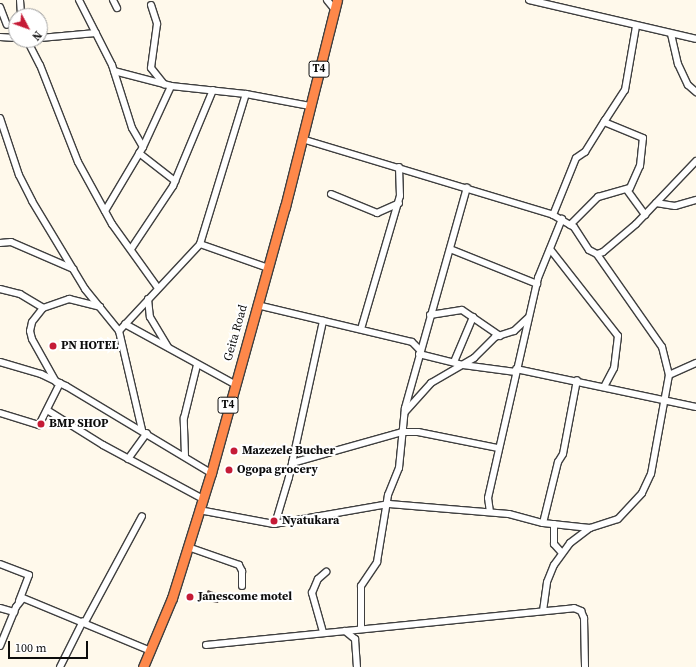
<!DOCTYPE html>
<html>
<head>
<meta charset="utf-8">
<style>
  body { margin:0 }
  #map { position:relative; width:696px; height:667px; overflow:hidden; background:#fff9eb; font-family:"Source Serif 4",serif }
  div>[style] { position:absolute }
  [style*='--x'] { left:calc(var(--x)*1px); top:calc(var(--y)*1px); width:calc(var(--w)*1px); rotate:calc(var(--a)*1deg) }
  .building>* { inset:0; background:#554b48 }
  .roads { filter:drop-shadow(1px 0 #3f3f3f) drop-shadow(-1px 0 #3f3f3f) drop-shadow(0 1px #3f3f3f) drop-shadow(0 -1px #3f3f3f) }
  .minor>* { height:6px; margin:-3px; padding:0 3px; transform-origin:3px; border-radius:3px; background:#fff }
  .highway>* { height:9px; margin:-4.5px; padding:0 4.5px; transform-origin:4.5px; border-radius:4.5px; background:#fe884a }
  .dots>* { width:11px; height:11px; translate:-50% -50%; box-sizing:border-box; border:2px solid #fff; border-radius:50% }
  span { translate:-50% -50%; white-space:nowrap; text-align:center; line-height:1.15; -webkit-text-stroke:4px #fff; paint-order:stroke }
  .shield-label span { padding:1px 3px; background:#fff; border:1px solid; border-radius:3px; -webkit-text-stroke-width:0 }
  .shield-label { font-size:11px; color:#0c0c0c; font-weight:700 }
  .street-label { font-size:12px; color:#0c0c0c }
  .poi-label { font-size:12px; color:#0c0c0c; font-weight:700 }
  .left { translate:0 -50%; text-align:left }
  .north { position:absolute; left:8px; top:8px; width:40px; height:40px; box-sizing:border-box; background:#fff; border:1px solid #9e9e9e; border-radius:50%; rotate:131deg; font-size:11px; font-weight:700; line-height:16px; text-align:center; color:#0c0c0c }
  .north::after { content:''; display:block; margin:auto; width:14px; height:18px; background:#c51b36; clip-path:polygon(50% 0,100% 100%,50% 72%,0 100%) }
  .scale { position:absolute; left:8px; top:641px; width:80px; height:18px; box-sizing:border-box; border:2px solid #0c0c0c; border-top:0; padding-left:5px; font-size:12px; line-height:14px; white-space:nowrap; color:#0c0c0c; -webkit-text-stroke:3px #fff; paint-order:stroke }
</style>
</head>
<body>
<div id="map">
  <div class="building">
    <i style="clip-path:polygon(208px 590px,221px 595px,218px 603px,202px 600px)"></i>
  </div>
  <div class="roads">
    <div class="minor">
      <i style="--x:20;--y:0;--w:16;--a:86"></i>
      <i style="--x:79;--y:0;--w:73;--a:63.1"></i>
      <i style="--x:112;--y:65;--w:66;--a:72.4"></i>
      <i style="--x:132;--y:128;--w:22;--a:60"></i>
      <i style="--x:113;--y:0;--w:9;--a:63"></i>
      <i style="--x:327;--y:0;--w:13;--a:51"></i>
      <i style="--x:529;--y:0;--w:171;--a:13.1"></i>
      <i style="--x:151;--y:5;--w:20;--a:72"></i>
      <i style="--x:157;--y:24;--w:44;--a:97.8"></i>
      <i style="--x:151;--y:68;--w:21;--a:51"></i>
      <i style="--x:0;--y:7;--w:19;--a:69"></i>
      <i style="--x:671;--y:34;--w:31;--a:77"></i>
      <i style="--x:678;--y:64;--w:23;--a:65"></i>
      <i style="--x:688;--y:85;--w:11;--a:41"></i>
      <i style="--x:0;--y:37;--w:16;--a:4"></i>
      <i style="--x:40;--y:38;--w:56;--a:-5.1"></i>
      <i style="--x:27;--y:40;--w:28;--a:63"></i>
      <i style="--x:40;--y:65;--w:104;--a:68.6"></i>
      <i style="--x:78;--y:162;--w:71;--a:61.3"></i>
      <i style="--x:112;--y:224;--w:79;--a:54.3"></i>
      <i style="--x:114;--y:71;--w:59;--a:14.7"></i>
      <i style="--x:171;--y:86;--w:75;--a:6.1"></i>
      <i style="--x:246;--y:94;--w:65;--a:10.6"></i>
      <i style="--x:0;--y:118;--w:60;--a:71.6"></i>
      <i style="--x:19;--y:175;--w:29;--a:63"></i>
      <i style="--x:32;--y:201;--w:103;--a:58.9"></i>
      <i style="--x:85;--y:289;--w:54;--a:51"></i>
      <i style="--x:119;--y:331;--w:102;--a:76.9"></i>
      <i style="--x:302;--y:139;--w:262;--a:16.8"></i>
      <i style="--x:553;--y:215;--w:24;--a:30"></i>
      <i style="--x:574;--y:227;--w:27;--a:57"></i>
      <i style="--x:589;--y:250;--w:9;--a:27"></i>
      <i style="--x:597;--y:254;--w:6;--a:-18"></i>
      <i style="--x:603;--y:252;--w:43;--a:-40.3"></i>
      <i style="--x:636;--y:224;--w:87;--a:-46.4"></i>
      <i style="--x:139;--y:153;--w:46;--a:37.9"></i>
      <i style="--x:627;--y:190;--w:31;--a:54"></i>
      <i style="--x:331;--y:194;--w:50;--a:22.4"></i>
      <i style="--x:377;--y:213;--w:24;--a:-24"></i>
      <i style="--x:656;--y:203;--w:19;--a:9"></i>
      <i style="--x:675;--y:206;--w:22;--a:-16"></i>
      <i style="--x:105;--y:211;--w:74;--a:-59.3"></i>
      <i style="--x:143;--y:147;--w:67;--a:-65.3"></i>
      <i style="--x:553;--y:215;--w:61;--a:-68"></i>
      <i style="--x:576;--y:158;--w:11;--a:-34"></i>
      <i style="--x:585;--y:152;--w:38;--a:-58"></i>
      <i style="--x:570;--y:225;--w:40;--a:-45"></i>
      <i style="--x:598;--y:197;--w:33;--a:-16"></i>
      <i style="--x:630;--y:188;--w:24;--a:-66"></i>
      <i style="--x:640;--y:166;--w:28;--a:-84"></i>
      <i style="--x:643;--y:138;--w:42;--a:-157.7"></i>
      <i style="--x:604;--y:122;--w:38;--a:-57"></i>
      <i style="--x:625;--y:90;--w:65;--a:-80.2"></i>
      <i style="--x:0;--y:243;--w:11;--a:-5"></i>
      <i style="--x:11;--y:242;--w:68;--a:23.5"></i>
      <i style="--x:200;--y:244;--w:72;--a:19.4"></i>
      <i style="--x:131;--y:249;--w:76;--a:-56.3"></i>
      <i style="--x:173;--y:186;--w:104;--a:-67.4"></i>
      <i style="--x:450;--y:249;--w:94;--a:21.9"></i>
      <i style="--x:550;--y:249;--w:110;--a:52"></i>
      <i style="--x:618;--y:336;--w:32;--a:97"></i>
      <i style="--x:614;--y:368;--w:21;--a:118"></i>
      <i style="--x:0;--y:289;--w:21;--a:14"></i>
      <i style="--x:20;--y:294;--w:27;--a:31"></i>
      <i style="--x:148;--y:299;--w:18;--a:84"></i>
      <i style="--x:150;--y:317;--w:35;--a:59"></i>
      <i style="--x:257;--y:305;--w:159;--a:13.4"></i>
      <i style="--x:412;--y:342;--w:11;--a:45"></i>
      <i style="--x:430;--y:315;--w:32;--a:-9"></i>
      <i style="--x:462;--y:310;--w:46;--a:34.4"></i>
      <i style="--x:125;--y:324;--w:124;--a:28.8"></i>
      <i style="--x:361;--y:329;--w:139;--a:-73.7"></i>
      <i style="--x:400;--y:196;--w:29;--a:-92"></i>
      <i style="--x:119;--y:331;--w:119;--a:-47"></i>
      <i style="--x:200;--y:244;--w:157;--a:-73"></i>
      <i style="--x:419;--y:354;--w:45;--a:14"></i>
      <i style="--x:463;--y:365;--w:53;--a:7.5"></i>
      <i style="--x:0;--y:362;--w:43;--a:16.3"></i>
      <i style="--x:41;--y:374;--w:28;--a:26"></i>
      <i style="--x:66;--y:386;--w:169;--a:31"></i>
      <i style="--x:454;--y:362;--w:49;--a:-67.1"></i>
      <i style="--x:516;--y:369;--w:184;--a:11.9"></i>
      <i style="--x:669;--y:375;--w:30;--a:-24"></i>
      <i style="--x:56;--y:382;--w:49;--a:-119.2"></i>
      <i style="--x:32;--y:339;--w:8;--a:-104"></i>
      <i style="--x:30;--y:331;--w:9;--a:-77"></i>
      <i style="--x:32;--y:322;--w:18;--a:-52"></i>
      <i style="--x:43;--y:308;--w:28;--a:-19"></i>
      <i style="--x:69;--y:299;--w:32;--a:14"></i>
      <i style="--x:47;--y:410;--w:66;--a:32"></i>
      <i style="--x:103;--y:445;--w:114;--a:28.4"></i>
      <i style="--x:405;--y:412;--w:39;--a:-48"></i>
      <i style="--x:431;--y:383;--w:50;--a:-30.2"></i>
      <i style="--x:474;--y:358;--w:30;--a:-45"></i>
      <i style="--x:495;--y:337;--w:20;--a:-18"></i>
      <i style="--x:514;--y:331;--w:19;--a:-43"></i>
      <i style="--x:0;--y:413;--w:41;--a:17.1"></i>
      <i style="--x:39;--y:425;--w:47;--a:-63.4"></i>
      <i style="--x:185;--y:456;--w:38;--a:-92"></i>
      <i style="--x:184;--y:418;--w:55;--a:-76.2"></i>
      <i style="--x:128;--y:459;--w:32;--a:-54"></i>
      <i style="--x:292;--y:463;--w:114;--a:-15.7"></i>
      <i style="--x:402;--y:432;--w:16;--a:0"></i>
      <i style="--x:418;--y:432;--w:82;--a:11.3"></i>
      <i style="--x:199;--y:510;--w:76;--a:10.6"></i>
      <i style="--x:274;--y:524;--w:117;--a:-9.9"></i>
      <i style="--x:389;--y:504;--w:120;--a:4.8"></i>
      <i style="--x:509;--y:514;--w:35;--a:15"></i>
      <i style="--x:543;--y:523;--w:47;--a:6.1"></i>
      <i style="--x:590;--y:528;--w:29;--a:-18"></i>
      <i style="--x:618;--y:519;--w:35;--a:-47"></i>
      <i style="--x:642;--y:493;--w:21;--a:-65"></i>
      <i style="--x:651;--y:474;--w:101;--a:-79.7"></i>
      <i style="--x:669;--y:375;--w:29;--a:-104"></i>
      <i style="--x:662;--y:347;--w:113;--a:-125"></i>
      <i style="--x:490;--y:512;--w:14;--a:-98"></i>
      <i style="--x:488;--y:498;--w:226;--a:-77.2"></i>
      <i style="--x:538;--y:278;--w:64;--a:-67.9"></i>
      <i style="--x:543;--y:523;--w:63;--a:-76.2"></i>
      <i style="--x:558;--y:462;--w:9;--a:-58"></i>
      <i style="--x:563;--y:454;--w:75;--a:-79.3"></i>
      <i style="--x:275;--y:524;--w:49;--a:-73.4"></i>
      <i style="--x:289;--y:477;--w:160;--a:-77.7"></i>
      <i style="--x:554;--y:524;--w:20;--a:90"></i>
      <i style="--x:554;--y:544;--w:12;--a:48"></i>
      <i style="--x:188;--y:547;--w:54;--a:19.4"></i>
      <i style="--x:239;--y:565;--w:7;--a:63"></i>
      <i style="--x:242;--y:571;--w:15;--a:90"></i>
      <i style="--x:0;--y:564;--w:31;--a:21"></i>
      <i style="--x:29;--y:575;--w:28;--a:111"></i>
      <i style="--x:0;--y:608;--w:15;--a:16"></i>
      <i style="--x:543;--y:611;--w:29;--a:-82"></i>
      <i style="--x:547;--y:582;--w:18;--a:-68"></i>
      <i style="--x:554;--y:565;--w:27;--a:-54"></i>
      <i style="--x:570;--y:543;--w:25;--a:-37"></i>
      <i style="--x:85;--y:622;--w:120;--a:-61.7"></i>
      <i style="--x:361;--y:629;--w:43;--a:-90"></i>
      <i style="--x:361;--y:586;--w:29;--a:-56"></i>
      <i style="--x:377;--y:562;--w:68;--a:-80.7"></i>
      <i style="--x:388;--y:495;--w:29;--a:-68"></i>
      <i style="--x:399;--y:468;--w:60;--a:-84.3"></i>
      <i style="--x:405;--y:408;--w:229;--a:-74.3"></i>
      <i style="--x:345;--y:631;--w:13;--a:39"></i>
      <i style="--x:355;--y:639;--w:28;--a:86"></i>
      <i style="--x:323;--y:632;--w:41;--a:-105.8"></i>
      <i style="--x:312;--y:593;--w:15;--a:-67"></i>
      <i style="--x:318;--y:579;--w:11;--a:-41"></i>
      <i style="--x:206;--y:645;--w:370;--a:-5.7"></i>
      <i style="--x:574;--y:608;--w:8;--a:23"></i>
      <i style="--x:581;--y:611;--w:8;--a:67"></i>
      <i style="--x:584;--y:618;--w:49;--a:88.8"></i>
      <i style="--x:0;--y:646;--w:42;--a:-67.7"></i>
      <i style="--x:16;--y:607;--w:11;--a:-52"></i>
      <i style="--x:23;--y:598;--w:139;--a:22.5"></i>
      <i style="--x:60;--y:667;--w:51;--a:-63.4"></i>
    </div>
    <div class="highway">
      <i style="--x:143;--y:667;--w:75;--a:-67.2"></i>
      <i style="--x:172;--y:598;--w:131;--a:-72.7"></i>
      <i style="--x:211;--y:473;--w:276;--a:-74.5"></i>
      <i style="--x:285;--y:207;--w:213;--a:-75.9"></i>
    </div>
  </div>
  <div class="dots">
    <i style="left:53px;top:346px;background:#c51b36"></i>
    <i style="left:41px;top:424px;background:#c51b36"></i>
    <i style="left:234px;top:451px;background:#c51b36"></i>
    <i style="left:229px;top:470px;background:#c51b36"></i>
    <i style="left:274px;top:521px;background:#c51b36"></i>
    <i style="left:190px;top:597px;background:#c51b36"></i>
  </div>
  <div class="shield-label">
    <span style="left:319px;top:69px">T4</span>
    <span style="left:228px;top:405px">T4</span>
  </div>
  <div class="street-label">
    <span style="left:236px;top:333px;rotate:-74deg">Geita Road</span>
  </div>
  <div class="poi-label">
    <span class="left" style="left:61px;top:346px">PN HOTEL</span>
    <span class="left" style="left:49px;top:424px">BMP SHOP</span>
    <span class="left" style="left:242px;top:451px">Mazezele Bucher</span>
    <span class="left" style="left:237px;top:470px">Ogopa grocery</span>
    <span class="left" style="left:282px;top:521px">Nyatukara</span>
    <span class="left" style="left:198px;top:597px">Janescome motel</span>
  </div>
  <div class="north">N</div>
  <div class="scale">100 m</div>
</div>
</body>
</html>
